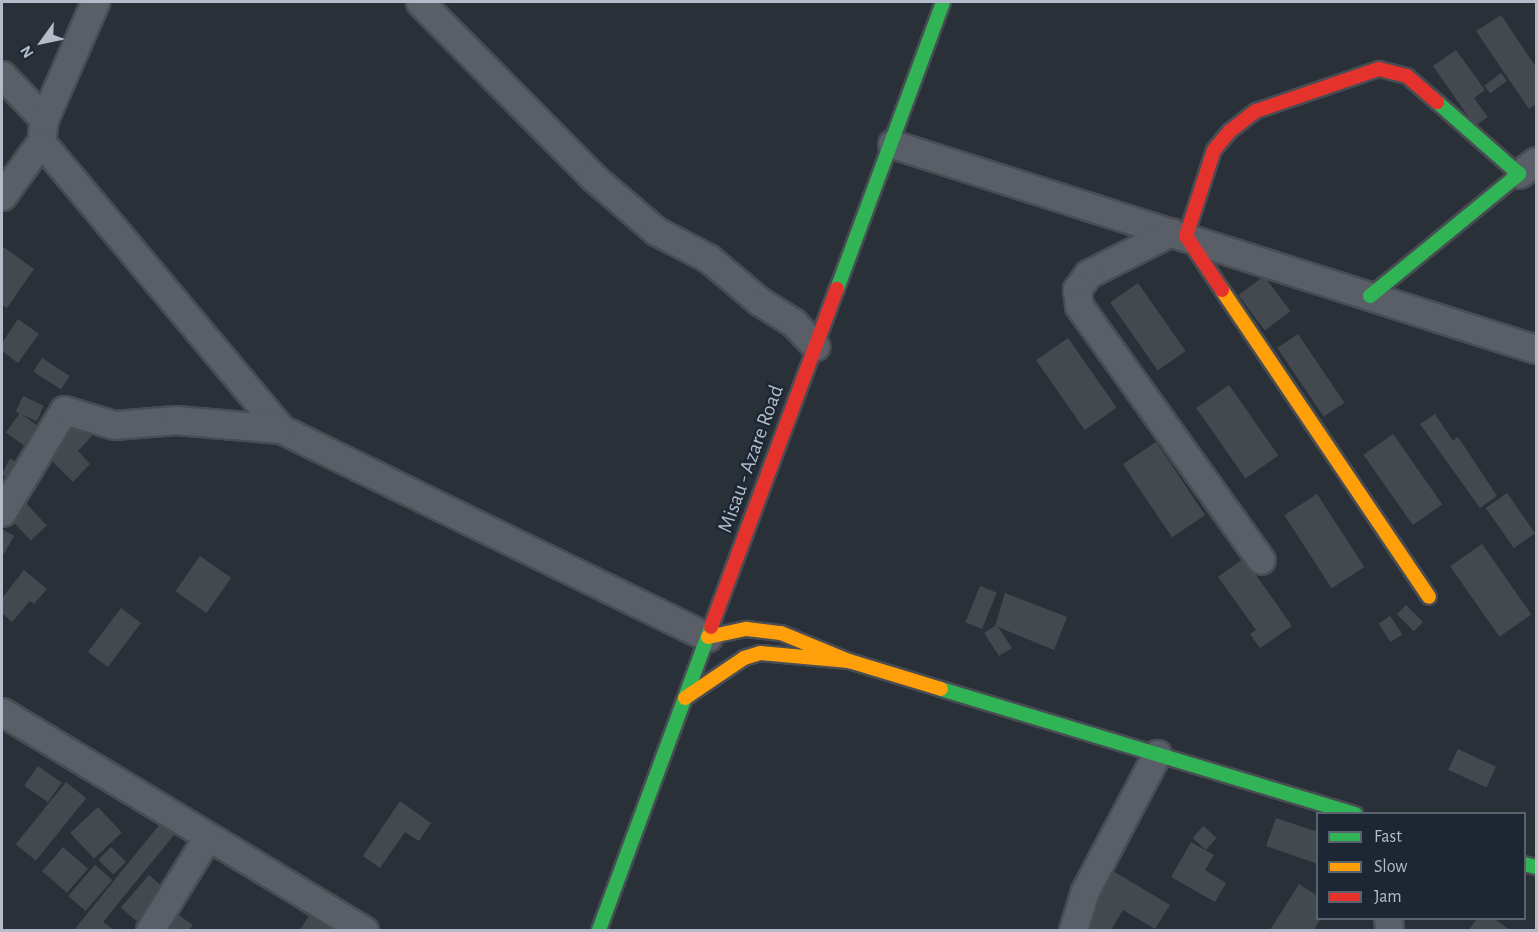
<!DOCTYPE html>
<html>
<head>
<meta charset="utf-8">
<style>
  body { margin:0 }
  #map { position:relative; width:1538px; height:932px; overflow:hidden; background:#2a3038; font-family:"Alegreya Sans",sans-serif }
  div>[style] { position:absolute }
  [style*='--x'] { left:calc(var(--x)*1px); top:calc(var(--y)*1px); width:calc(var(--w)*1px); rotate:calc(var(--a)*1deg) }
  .building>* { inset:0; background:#444950; transform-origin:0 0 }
  .roads { filter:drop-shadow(2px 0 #484c53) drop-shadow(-2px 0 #484c53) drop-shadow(0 2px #484c53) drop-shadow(0 -2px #484c53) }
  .street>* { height:27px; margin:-13.5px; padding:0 13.5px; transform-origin:13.5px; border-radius:13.5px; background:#5a5e66 }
  .fast>* { height:14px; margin:-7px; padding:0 7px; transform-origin:7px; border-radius:7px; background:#30b455 }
  .slow>* { height:14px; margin:-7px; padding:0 7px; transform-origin:7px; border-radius:7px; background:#ff9f0a }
  .jam>* { height:14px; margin:-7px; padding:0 7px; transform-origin:7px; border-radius:7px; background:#e5322d }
  span { translate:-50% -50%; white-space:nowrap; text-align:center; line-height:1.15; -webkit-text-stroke:5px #1d2633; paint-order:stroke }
  .street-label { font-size:21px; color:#b4bcc9 }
  .frame { position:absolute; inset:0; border:3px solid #b4bcc9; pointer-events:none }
  .legend { position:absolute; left:1316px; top:812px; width:210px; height:108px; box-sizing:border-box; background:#1d2633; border:2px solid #59626f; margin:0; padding:8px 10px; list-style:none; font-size:18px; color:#b4bcc9 }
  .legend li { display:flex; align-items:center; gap:12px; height:30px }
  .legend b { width:30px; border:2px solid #59626f }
  .north { position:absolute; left:12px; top:12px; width:60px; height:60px; -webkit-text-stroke:4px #1d2633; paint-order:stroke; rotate:237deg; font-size:16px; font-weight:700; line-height:24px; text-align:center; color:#b4bcc9 }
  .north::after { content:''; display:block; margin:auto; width:21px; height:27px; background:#b4bcc9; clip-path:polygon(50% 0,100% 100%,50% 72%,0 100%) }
</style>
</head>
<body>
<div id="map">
  <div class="building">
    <i style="clip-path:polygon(1501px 15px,1536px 67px,1536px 104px,1529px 109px,1476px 31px)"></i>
    <i style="clip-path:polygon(1456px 50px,1485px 90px,1474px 98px,1488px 117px,1475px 126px,1433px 66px)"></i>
    <i style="left:1501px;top:73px;width:10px;height:21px;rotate:53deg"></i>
    <i style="clip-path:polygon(2px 246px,34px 269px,7px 308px,2px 305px)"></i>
    <i style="left:1264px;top:276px;width:44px;height:32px;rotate:53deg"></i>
    <i style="left:1138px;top:283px;width:83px;height:34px;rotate:55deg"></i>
    <i style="clip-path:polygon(18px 319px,39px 334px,18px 363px,2px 351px,2px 343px)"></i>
    <i style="left:1298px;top:334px;width:83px;height:25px;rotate:56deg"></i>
    <i style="left:1068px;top:338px;width:85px;height:39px;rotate:55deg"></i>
    <i style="left:42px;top:358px;width:33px;height:16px;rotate:33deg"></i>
    <i style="left:1229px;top:385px;width:86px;height:40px;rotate:55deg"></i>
    <i style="left:23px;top:396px;width:23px;height:17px;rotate:25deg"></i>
    <i style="left:20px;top:413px;width:22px;height:24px;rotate:36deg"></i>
    <i style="clip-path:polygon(1435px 414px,1453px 441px,1458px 437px,1497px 496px,1480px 508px,1420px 424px)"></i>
    <i style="clip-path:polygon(77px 422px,92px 436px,78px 451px,90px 464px,73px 482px,45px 454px)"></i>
    <i style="left:1393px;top:434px;width:86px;height:36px;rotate:55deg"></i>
    <i style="left:1156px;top:442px;width:88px;height:40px;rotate:56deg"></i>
    <i style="clip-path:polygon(10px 458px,22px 466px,10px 481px,2px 474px)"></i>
    <i style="left:1507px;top:493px;width:49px;height:26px;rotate:55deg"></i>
    <i style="left:1317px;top:494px;width:87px;height:39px;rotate:57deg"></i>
    <i style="left:23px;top:500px;width:35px;height:22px;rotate:47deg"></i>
    <i style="clip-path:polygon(2px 529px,14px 536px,4px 554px,2px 553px)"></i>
    <i style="left:1482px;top:544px;width:86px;height:39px;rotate:55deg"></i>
    <i style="left:200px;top:556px;width:38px;height:43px;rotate:35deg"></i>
    <i style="clip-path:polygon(1244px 558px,1292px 626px,1260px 648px,1250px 634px,1256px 630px,1218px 577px)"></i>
    <i style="clip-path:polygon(24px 570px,47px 589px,34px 604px,30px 601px,12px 622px,2px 613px,2px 598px)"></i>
    <i style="left:980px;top:586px;width:18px;height:39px;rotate:22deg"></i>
    <i style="clip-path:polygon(1005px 593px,1067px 617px,1054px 650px,998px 627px,1012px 648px,999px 656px,984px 633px,995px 626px)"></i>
    <i style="left:1406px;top:605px;width:24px;height:13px;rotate:45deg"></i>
    <i style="left:121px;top:608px;width:25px;height:55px;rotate:37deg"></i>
    <i style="left:1390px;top:616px;width:22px;height:14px;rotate:56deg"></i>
    <i style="left:1458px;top:749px;width:42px;height:23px;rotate:25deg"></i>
    <i style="left:38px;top:766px;width:29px;height:24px;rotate:35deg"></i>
    <i style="left:66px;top:782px;width:26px;height:80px;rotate:39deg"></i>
    <i style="clip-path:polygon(400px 801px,431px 823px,419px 841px,405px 832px,380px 868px,363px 856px)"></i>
    <i style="left:98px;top:807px;width:35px;height:38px;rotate:47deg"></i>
    <i style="clip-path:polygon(1276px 818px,1318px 832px,1318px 864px,1266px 846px)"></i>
    <i style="clip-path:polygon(164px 819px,178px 830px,103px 922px,114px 930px,74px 930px)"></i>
    <i style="left:1203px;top:826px;width:18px;height:16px;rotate:41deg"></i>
    <i style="clip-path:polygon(1191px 842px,1214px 855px,1205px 870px,1226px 883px,1215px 902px,1171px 877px)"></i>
    <i style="left:63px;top:847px;width:33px;height:32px;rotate:41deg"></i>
    <i style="left:111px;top:847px;width:21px;height:18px;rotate:45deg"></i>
    <i style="left:95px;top:865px;width:23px;height:41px;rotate:41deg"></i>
    <i style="clip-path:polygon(1113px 871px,1170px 905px,1155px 929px,1123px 910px,1111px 930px,1078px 930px)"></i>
    <i style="left:149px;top:875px;width:21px;height:43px;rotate:41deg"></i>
    <i style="clip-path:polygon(1299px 884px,1318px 896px,1318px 918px,1321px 918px,1314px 930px,1270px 930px)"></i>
    <i style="clip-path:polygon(177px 914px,193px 925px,189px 930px,165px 930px)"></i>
    <i style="clip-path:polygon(310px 914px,336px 930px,300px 930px)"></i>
    <i style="clip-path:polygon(1477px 918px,1493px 918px,1510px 930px,1469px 930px)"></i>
  </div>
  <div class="roads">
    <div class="street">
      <i style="--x:420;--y:2;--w:247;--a:45.3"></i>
      <i style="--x:594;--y:178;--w:82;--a:40.5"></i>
      <i style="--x:656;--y:231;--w:59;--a:27.4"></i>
      <i style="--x:708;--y:258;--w:67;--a:40.1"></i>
      <i style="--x:759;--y:301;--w:40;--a:32"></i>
      <i style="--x:793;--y:322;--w:33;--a:47"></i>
      <i style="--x:2;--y:75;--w:61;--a:46.3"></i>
      <i style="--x:44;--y:119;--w:15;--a:98"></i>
      <i style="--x:44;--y:119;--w:128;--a:-66.4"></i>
      <i style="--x:892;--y:144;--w:676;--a:17.66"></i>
      <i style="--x:1519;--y:174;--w:21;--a:-37"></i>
      <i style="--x:2;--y:196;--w:67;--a:-54.2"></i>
      <i style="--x:41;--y:142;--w:374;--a:50.1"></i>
      <i style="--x:281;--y:429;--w:475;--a:26"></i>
      <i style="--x:1171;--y:232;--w:93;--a:153.2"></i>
      <i style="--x:1088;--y:274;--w:19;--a:126"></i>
      <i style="--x:1077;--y:289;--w:17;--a:83"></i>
      <i style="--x:1079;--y:306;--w:312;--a:54.4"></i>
      <i style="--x:2;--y:512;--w:119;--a:-58.7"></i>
      <i style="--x:64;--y:410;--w:52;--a:16.7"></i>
      <i style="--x:114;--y:425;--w:62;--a:-4.6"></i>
      <i style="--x:176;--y:420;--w:105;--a:4.9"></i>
      <i style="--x:2;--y:712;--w:423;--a:31.1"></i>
      <i style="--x:1388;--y:918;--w:12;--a:85"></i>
      <i style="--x:150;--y:930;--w:110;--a:-58.3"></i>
      <i style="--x:1073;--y:930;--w:41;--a:-72.9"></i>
      <i style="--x:1085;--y:891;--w:155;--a:-62.3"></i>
    </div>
    <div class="fast">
      <i style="--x:837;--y:289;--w:306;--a:-69.7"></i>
      <i style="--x:1370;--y:296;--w:193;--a:-39.3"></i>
      <i style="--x:1519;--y:174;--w:109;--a:-138.7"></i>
      <i style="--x:941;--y:689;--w:433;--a:16.8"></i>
      <i style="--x:1524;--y:864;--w:12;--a:14"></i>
      <i style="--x:599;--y:930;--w:323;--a:-69.7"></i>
    </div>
    <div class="slow">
      <i style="--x:1222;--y:290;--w:370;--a:56"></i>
      <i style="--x:708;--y:637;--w:40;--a:-12"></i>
      <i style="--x:747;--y:629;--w:34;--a:7"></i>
      <i style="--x:781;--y:633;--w:74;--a:22.4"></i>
      <i style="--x:849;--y:661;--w:96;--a:16.9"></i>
      <i style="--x:685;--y:698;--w:71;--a:-34.1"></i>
      <i style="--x:744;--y:658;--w:17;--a:-17"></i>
      <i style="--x:760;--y:653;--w:89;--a:5.1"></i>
    </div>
    <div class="jam">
      <i style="--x:1222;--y:290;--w:65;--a:-123.7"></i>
      <i style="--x:1186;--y:236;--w:90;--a:-72"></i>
      <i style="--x:1214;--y:150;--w:25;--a:-50"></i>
      <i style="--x:1230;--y:131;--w:33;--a:-38"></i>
      <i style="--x:1256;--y:111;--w:130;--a:-18.9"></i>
      <i style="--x:1379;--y:69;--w:29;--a:14"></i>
      <i style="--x:1407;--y:76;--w:40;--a:41"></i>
      <i style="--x:711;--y:627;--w:361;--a:-69.6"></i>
    </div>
  </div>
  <div class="street-label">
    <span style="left:751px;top:459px;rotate:-70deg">Misau - Azare Road</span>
  </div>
  <div class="frame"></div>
  <ul class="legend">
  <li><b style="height:8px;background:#30b455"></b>Fast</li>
  <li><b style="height:8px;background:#ff9f0a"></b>Slow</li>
  <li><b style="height:8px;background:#e5322d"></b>Jam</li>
  </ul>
  <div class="north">N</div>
</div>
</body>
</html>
